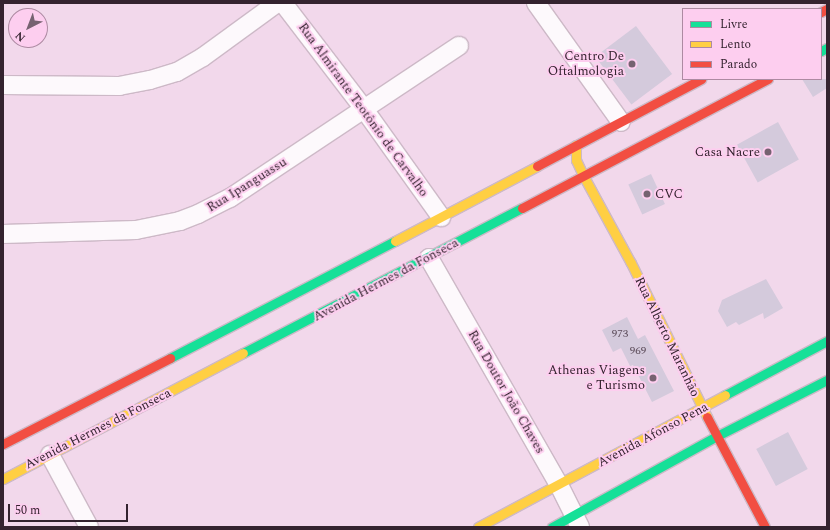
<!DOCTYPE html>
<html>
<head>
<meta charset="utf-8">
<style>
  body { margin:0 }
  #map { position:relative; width:830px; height:530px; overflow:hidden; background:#f2d8eb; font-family:Spectral,serif }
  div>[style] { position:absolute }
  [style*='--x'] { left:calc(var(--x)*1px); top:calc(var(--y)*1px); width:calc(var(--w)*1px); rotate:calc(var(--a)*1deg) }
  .building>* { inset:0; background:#d4cadc; transform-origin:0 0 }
  .roads { filter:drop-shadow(1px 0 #cdb9c7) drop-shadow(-1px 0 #cdb9c7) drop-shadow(0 1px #cdb9c7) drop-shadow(0 -1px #cdb9c7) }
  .street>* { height:18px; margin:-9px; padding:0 9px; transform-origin:9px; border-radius:9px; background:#fdf9fc }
  .fast>* { height:9px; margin:-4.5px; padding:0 4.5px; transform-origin:4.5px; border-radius:4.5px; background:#16e098 }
  .slow>* { height:9px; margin:-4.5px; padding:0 4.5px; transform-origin:4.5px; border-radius:4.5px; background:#ffcf43 }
  .jam>* { height:9px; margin:-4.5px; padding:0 4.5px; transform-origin:4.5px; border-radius:4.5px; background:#f24e42 }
  .dots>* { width:11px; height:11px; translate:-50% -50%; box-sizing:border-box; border:2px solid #fdceef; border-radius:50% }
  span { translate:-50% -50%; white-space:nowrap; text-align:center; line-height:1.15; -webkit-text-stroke:4px #fdceef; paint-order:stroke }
  .number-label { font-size:11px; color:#5e4e5c }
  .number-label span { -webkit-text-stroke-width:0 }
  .poi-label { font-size:13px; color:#34232f }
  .right { translate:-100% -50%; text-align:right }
  .left { translate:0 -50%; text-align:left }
  .street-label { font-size:13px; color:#34232f }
  .frame { position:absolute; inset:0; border:4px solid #34232f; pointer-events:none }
  .legend { position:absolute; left:682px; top:8px; width:140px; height:72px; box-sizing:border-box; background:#fdceef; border:1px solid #ad8aa2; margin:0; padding:5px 7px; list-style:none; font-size:12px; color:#34232f }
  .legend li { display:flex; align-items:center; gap:8px; height:20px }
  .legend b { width:20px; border:1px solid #ad8aa2 }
  .north { position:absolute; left:8px; top:8px; width:40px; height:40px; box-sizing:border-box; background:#fdceef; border:1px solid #ad8aa2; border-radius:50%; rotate:222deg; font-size:11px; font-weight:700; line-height:16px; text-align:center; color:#34232f }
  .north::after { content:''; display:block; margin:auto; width:14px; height:18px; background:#766271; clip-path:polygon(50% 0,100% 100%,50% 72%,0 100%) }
  .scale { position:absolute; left:8px; top:504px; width:120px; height:18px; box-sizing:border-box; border:2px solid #34232f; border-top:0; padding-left:5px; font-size:12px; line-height:14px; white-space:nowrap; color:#34232f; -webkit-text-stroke:3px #fdceef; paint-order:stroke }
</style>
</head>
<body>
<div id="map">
  <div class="building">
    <i style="left:636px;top:26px;width:60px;height:51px;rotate:53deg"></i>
    <i style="clip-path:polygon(802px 79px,827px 79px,827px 88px,813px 97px)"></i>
    <i style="left:778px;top:122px;width:43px;height:47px;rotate:61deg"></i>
    <i style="left:651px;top:174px;width:33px;height:25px;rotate:65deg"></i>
    <i style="clip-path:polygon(766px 279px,783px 308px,764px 319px,763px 313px,739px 325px,736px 322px,727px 327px,718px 311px,722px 300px)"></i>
    <i style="clip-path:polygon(627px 317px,638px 339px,645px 335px,674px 391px,652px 402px,633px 365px,630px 366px,621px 348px,613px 352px,602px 330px)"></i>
    <i style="left:788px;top:432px;width:42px;height:36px;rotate:62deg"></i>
  </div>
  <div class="roads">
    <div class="street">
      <i style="--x:283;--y:3;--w:133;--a:52.6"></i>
      <i style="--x:364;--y:109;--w:133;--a:54.5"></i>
      <i style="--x:536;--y:3;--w:146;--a:54.5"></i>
      <i style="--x:3;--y:85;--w:116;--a:0.5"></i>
      <i style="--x:119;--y:86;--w:32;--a:-11"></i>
      <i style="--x:150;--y:80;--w:28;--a:-17"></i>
      <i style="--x:177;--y:72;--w:30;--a:-30"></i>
      <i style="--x:203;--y:57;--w:92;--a:-36.1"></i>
      <i style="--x:3;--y:234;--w:133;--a:-1.7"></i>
      <i style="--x:136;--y:230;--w:45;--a:-11.6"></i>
      <i style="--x:180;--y:221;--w:19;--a:-21"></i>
      <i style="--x:198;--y:214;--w:36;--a:-27"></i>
      <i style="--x:230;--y:198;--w:275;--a:-33.6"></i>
      <i style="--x:429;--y:258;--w:262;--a:60.2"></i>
      <i style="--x:559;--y:485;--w:47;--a:63.4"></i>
      <i style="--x:50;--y:455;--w:82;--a:61.6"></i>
    </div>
    <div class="fast">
      <i style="--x:821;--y:51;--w:7;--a:-27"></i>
      <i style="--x:243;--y:353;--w:314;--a:-27.5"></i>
      <i style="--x:170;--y:358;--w:254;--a:-27.5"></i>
      <i style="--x:725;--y:395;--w:115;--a:-27.9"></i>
      <i style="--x:552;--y:527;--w:188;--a:-28.9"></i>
      <i style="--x:717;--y:436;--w:123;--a:-27"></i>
    </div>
    <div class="slow">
      <i style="--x:576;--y:145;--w:15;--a:90"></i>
      <i style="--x:576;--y:160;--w:17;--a:65"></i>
      <i style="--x:583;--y:175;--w:100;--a:61.4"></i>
      <i style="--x:631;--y:263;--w:172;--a:63.7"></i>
      <i style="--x:395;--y:241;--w:161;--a:-27.8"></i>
      <i style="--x:3;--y:479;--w:271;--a:-27.7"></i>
      <i style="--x:478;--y:527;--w:280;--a:-28.1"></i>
    </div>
    <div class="jam">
      <i style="--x:821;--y:12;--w:7;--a:-27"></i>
      <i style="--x:537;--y:166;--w:186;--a:-27.9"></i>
      <i style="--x:522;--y:208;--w:278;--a:-27.7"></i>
      <i style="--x:707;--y:417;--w:124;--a:62.2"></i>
      <i style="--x:3;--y:444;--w:188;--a:-27.2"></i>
    </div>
  </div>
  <div class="dots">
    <i style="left:632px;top:64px;background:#766271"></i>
    <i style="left:768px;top:152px;background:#766271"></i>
    <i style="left:647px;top:194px;background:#766271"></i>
    <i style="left:653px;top:378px;background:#766271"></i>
  </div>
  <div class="number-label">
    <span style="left:620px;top:334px">973</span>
    <span style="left:638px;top:351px">969</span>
  </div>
  <div class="poi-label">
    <span class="right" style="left:624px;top:64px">Centro De<br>Oftalmologia</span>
    <span class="right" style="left:760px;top:152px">Casa Nacre</span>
    <span class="left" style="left:655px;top:194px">CVC</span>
    <span class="right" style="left:645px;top:378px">Athenas Viagens<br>e Turismo</span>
  </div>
  <div class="street-label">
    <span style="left:363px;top:110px;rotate:54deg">Rua Almirante Teotônio de Carvalho</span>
    <span style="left:247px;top:185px;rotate:-32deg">Rua Ipanguassu</span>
    <span style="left:386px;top:280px;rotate:-28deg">Avenida Hermes da Fonseca</span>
    <span style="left:667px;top:337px;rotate:64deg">Rua Alberto Maranhão</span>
    <span style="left:506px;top:392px;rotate:60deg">Rua Doutor João Chaves</span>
    <span style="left:98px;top:429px;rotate:-27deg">Avenida Hermes da Fonseca</span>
    <span style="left:653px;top:435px;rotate:-28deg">Avenida Afonso Pena</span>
  </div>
  <div class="frame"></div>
  <ul class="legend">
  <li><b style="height:5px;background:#16e098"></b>Livre</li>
  <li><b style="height:5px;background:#ffcf43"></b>Lento</li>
  <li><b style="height:5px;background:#f24e42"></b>Parado</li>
  </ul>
  <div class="north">N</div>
  <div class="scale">50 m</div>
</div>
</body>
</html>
